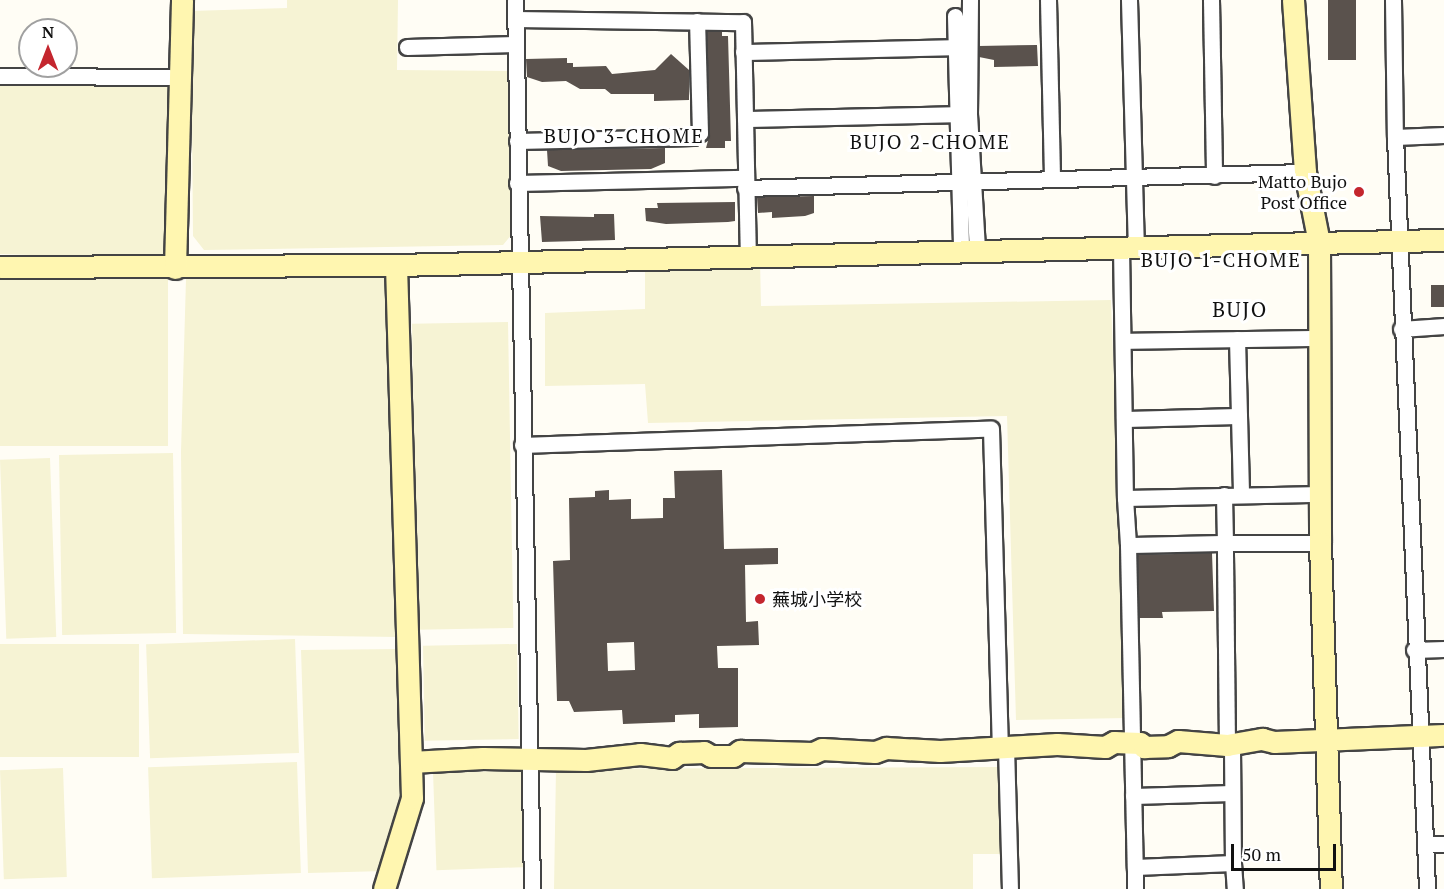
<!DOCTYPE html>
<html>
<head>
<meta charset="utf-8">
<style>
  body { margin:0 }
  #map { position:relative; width:1444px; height:889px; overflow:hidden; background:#fffdf5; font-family:"PT Serif","Noto Sans JP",serif }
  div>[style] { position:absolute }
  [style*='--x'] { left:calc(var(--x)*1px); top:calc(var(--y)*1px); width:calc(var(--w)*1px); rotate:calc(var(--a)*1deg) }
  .farmland>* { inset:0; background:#f6f3d4; transform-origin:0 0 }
  .building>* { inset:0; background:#5a524d; transform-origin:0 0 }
  .roads { filter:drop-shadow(2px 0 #444) drop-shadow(-2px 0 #444) drop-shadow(0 2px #444) drop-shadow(0 -2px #444) }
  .street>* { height:15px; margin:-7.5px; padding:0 7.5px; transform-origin:7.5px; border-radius:7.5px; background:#fff }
  .secondary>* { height:21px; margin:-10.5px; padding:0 10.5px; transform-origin:10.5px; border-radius:10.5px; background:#fff6b0 }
  .dots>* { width:16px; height:16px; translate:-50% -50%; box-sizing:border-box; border:3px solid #fff; border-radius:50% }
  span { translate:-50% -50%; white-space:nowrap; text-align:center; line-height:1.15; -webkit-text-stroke:6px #fff; paint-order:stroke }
  .poi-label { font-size:18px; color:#111 }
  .right { translate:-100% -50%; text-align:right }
  .left { translate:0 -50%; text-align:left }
  .neighbourhood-label { font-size:20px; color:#111; letter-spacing:1.5px }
  .quarter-label { font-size:21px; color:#111; letter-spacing:1.5px }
  .north { position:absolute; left:18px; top:18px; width:60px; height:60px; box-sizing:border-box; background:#fff; border:2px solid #a0a0a0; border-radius:50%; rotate:0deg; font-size:16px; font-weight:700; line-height:24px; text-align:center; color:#111 }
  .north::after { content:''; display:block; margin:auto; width:21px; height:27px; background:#c4262e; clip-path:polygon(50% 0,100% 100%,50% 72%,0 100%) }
  .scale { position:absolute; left:1231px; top:844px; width:105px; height:27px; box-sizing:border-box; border:3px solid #111; border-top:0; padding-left:8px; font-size:18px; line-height:21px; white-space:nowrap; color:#111; -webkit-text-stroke:4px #fff; paint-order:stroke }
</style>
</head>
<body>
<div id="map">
  <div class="farmland">
    <i style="clip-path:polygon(287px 0,398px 0,397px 70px,511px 71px,512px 234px,503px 245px,204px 250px,193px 236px,191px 11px,287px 8px)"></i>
    <i style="clip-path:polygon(0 85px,171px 85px,166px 251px,159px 259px,0 254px)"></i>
    <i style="clip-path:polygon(760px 260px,761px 306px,1111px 300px,1126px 718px,1016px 720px,1007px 416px,648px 423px,645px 384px,545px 386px,545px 313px,645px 309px,645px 265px)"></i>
    <i style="clip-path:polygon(381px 273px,389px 282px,398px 637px,183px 634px,181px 452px,186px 279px)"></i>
    <i style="left:0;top:278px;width:168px;height:168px"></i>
    <i style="left:508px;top:322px;width:306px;height:96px;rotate:89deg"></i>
    <i style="left:173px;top:453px;width:180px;height:114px;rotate:89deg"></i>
    <i style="left:50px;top:458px;width:179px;height:50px;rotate:88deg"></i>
    <i style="left:295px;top:639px;width:114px;height:149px;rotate:88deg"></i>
    <i style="left:139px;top:644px;width:113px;height:139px;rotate:90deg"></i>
    <i style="left:517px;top:644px;width:95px;height:94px;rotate:89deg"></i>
    <i style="clip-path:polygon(399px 649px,404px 792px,386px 871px,308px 873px,301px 650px)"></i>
    <i style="left:297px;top:762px;width:111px;height:149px;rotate:88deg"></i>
    <i style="clip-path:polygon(1001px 767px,1002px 854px,973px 854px,973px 889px,554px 889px,556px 769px)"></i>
    <i style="left:63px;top:768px;width:109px;height:63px;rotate:88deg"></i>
    <i style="left:525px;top:770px;width:97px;height:92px;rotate:88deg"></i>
  </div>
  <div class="building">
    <i style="left:1328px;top:0;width:28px;height:60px"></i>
    <i style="clip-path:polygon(707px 31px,722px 31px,722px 36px,728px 36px,731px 141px,725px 141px,725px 148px,706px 148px,710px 133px)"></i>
    <i style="clip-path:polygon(1037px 45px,1038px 66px,994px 67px,994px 60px,979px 57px,979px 46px)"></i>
    <i style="clip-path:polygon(671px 54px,689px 70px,689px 100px,654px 101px,654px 94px,611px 94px,605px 89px,580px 89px,566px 81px,542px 82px,527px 77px,526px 59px,567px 58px,567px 63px,573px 63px,573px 67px,606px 66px,612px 74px,655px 70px)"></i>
    <i style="clip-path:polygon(665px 148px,665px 163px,651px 169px,561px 171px,548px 166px,547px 150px)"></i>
    <i style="clip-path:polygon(814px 196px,814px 213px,805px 216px,772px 218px,772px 212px,758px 213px,757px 197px)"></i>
    <i style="clip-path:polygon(735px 202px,735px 221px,728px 222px,666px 224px,646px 221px,645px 208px,658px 208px,657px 203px)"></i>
    <i style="clip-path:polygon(594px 214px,614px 214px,615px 240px,542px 242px,540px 216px,594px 217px)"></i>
    <i style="left:1444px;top:285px;width:22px;height:13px;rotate:90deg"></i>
    <i style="clip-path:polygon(evenodd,722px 470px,724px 549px,778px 548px,778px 564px,745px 565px,746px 622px,758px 621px,759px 645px,717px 646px,718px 668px,738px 668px,738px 727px,699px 728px,699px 714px,675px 715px,675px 722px,623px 724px,622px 710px,574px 712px,569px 701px,557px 701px,553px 561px,570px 560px,569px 498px,595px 497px,595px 491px,609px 490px,609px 500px,631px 499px,631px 519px,663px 518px,663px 498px,675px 498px,674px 471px,722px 470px,634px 642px,635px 670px,608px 671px,607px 643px,634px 642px)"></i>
    <i style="clip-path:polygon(1212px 553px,1214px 611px,1162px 612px,1163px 618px,1139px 618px,1138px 555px)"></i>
  </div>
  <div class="roads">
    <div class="street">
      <i style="--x:515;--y:0;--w:889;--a:88.9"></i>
      <i style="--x:970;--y:0;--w:114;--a:90.5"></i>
      <i style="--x:969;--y:114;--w:136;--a:86.6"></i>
      <i style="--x:1048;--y:0;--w:179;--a:88.7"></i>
      <i style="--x:1129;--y:0;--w:247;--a:88.4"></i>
      <i style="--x:1211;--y:0;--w:176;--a:89"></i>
      <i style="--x:1393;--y:0;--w:137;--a:89.2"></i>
      <i style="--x:1395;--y:137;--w:49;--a:-2.3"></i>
      <i style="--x:955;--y:16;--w:234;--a:88.5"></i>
      <i style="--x:515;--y:19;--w:228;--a:0.8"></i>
      <i style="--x:743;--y:22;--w:234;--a:88.8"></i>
      <i style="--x:407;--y:47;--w:108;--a:-1.6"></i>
      <i style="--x:743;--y:52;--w:222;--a:-1.3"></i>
      <i style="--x:0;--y:76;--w:169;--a:0.3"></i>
      <i style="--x:745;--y:119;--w:222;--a:-1.3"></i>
      <i style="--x:1395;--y:137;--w:753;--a:87.56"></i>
      <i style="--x:517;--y:141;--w:176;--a:-1.3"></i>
      <i style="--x:693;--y:137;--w:8;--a:-30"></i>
      <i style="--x:700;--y:133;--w:112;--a:-91.5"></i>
      <i style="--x:517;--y:183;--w:228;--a:-1.3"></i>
      <i style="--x:745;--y:188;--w:560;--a:-1.64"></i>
      <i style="--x:1121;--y:247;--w:251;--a:89.1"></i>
      <i style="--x:1125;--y:498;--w:197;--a:-1.2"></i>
      <i style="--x:1401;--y:329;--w:43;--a:-4"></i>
      <i style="--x:1237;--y:339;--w:156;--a:88.5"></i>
      <i style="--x:1123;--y:341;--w:197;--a:-0.9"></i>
      <i style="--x:1124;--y:419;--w:115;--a:-1.5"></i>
      <i style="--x:522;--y:445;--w:469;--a:-2"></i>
      <i style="--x:991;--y:429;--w:318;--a:88.4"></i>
      <i style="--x:1224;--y:495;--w:48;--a:88.8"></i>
      <i style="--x:1225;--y:543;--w:95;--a:0"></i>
      <i style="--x:1125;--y:498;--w:47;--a:86.3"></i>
      <i style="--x:1414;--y:650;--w:30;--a:-2"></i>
      <i style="--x:1227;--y:745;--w:202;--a:-90.6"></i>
      <i style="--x:1225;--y:543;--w:97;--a:178.8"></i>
      <i style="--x:1128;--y:545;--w:322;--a:88.8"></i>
      <i style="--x:1135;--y:867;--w:98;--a:-2.3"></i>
      <i style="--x:1233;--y:863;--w:121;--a:-90.5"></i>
      <i style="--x:1006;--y:747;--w:142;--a:88.4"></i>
      <i style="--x:1133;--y:796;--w:99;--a:-1.7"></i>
      <i style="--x:1425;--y:844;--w:19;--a:0"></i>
      <i style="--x:1233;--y:863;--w:26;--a:86"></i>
      <i style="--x:1135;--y:867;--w:22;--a:90"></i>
    </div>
    <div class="secondary">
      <i style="--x:1293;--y:0;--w:172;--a:86"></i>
      <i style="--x:1305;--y:172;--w:72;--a:78.8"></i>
      <i style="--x:1319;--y:243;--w:300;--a:89.8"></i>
      <i style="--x:1320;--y:543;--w:346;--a:88.2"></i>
      <i style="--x:0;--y:267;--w:396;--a:-0.3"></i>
      <i style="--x:396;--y:265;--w:1048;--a:-1.37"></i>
      <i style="--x:175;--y:268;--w:268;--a:-88.5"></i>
      <i style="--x:411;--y:762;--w:72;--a:-3.2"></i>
      <i style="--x:483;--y:758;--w:103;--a:1.1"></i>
      <i style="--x:586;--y:760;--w:54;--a:-6.3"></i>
      <i style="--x:640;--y:754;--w:32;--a:7"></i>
      <i style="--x:672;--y:758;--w:9;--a:-36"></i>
      <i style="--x:679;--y:753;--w:25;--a:-2"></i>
      <i style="--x:704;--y:752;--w:8;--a:30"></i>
      <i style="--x:711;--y:756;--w:22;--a:0"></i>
      <i style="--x:733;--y:756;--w:9;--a:-36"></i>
      <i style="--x:740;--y:751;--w:73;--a:1.6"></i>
      <i style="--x:813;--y:753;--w:10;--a:-24"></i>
      <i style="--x:822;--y:749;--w:53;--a:3.2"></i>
      <i style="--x:875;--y:752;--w:12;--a:-20"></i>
      <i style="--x:886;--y:748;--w:54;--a:3.2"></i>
      <i style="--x:940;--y:751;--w:117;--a:-3.4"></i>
      <i style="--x:1057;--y:744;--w:48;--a:3.6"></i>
      <i style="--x:1105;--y:747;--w:10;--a:-29"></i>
      <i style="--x:1114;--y:742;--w:26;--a:2"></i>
      <i style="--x:1140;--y:743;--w:6;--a:45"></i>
      <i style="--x:1144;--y:747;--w:24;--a:-2"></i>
      <i style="--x:1168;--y:746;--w:11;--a:-27"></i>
      <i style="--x:1178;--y:741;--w:49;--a:4.7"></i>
      <i style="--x:1227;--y:745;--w:36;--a:-10"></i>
      <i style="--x:1262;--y:739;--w:12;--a:14"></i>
      <i style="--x:1274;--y:742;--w:170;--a:-2.4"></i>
      <i style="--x:384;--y:889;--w:95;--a:-72.9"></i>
      <i style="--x:412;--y:798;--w:533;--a:-91.72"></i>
    </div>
  </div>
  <div class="dots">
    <i style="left:1359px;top:192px;background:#c4262e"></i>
    <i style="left:760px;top:599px;background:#c4262e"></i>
  </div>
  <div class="poi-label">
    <span class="right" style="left:1347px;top:192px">Matto Bujo<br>Post Office</span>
    <span class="left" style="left:772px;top:599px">蕪城小学校</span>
  </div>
  <div class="neighbourhood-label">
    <span style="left:624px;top:135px">BUJO 3-CHOME</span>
    <span style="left:930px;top:141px">BUJO 2-CHOME</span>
    <span style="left:1221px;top:259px">BUJO 1-CHOME</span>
  </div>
  <div class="quarter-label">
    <span style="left:1240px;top:309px">BUJO</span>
  </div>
  <div class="north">N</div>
  <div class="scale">50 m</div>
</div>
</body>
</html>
